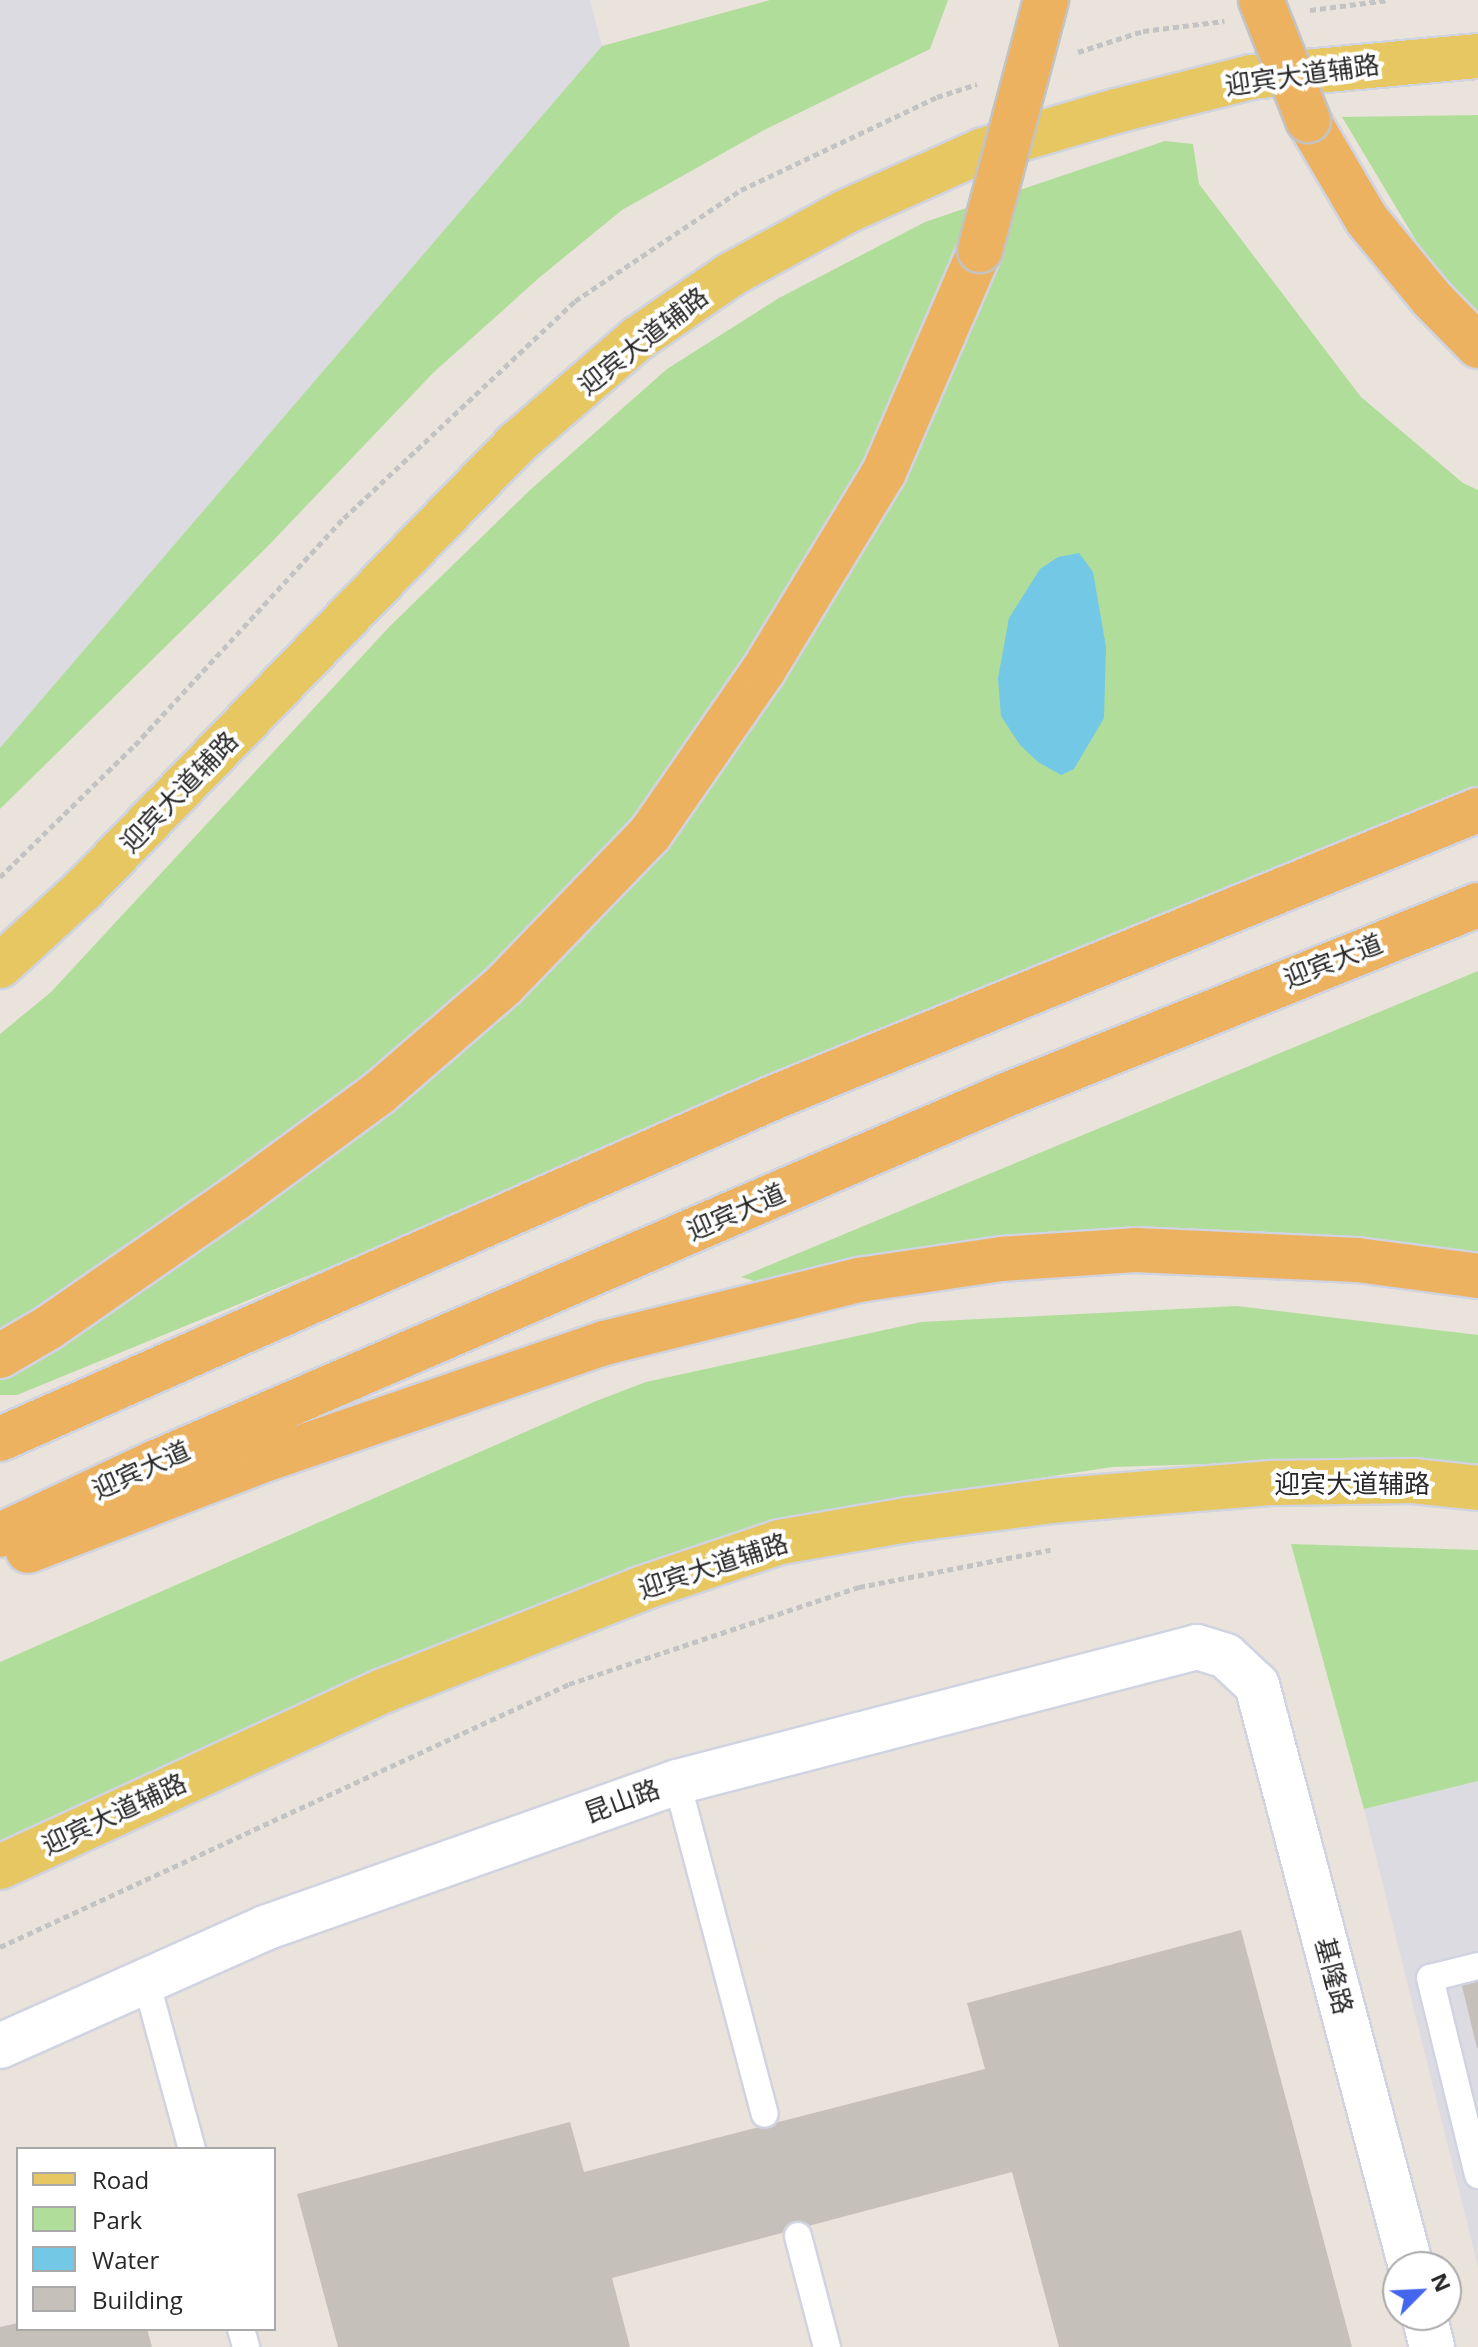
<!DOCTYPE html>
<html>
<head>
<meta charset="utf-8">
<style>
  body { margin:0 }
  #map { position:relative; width:1478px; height:2347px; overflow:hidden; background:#eae3db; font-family:"Open Sans","Noto Sans SC",sans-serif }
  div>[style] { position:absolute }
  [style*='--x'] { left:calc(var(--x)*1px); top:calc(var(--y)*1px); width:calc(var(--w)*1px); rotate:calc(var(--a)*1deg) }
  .industrial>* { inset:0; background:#dddbe2 }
  .green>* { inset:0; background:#b1dd9a }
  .water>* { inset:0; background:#73c8e6 }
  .building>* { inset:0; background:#c5c0ba }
  .path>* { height:5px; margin-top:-2.5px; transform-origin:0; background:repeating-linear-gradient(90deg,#c3c3c3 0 6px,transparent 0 10px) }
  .roads { filter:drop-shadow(2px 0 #d0d3e0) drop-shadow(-2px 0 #d0d3e0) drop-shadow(0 2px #d0d3e0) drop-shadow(0 -2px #d0d3e0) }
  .service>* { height:26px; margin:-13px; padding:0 13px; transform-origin:13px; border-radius:13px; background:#fff }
  .minor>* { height:44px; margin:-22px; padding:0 22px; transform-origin:22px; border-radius:22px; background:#fff }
  .primary>* { height:44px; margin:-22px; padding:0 22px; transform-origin:22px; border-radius:22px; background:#e7c762 }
  .trunk>* { height:44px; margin:-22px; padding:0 22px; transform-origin:22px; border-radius:22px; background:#edb25f }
  .bridges { filter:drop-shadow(2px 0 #c3c3c3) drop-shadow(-2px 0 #c3c3c3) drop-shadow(0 2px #c3c3c3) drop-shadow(0 -2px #c3c3c3) }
  .trunk-bridge>* { height:44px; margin:-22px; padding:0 22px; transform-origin:22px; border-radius:22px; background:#edb25f }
  span { translate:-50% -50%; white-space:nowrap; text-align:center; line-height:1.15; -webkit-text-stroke:8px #fff; paint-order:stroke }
  .street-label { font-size:26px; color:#282828 }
  .legend { position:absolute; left:16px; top:2147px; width:260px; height:184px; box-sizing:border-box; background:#fff; border:2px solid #a9a9a9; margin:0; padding:10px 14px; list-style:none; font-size:24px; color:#282828 }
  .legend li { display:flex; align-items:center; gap:16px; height:40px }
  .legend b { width:40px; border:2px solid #a9a9a9 }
  .north { position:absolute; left:1382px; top:2251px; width:80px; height:80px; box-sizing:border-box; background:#fff; border:2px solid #a9a9a9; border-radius:50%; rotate:66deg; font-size:22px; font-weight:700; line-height:32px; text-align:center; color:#282828 }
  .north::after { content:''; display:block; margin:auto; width:28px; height:36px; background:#4465ee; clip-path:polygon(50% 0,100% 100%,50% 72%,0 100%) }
</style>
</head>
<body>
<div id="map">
  <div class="industrial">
    <i style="clip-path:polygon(0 0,590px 0,602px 46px,0 759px)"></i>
    <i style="clip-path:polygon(1478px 1781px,1478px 2267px,1364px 1809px)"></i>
  </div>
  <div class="green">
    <i style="clip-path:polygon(770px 0,948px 0,930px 49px,764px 130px,622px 210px,540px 277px,434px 372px,267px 547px,0 809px,0 748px,602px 46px)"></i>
    <i style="clip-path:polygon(1478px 115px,1478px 317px,1421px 249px,1342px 117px)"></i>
    <i style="clip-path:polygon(1165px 141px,1193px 144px,1199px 184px,1361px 397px,1463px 483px,1478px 490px,1478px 796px,17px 1395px,0 1395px,0 1034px,51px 992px,390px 626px,530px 490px,667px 369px,779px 298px,925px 222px)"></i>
    <i style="clip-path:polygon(1478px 971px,1478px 1267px,1185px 1237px,771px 1286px,741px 1277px)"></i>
    <i style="clip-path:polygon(1237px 1306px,1478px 1335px,1478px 1472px,1368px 1459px,1113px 1467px,821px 1511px,667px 1561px,0 1845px,0 1662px,596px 1401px,646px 1382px,921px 1322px)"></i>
    <i style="clip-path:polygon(1291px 1544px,1478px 1550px,1478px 1781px,1364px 1809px)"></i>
  </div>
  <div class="water">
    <i style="clip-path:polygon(1079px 553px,1093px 572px,1106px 647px,1104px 718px,1074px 769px,1061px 775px,1038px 762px,1020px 745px,1001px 716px,998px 678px,1009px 618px,1040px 569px,1058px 557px)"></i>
  </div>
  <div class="building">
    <i style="clip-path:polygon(1241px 1930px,1352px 2347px,1059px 2347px,1012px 2172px,612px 2278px,630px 2347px,338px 2347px,297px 2194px,570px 2122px,584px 2172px,985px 2069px,967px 2003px)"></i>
    <i style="clip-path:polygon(1478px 1978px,1478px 2048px,1477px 2048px,1461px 1982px)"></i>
    <i style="clip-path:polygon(18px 2323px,18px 2329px,147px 2329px,152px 2347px,0 2347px,0 2327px)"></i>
  </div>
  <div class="path">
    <i style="--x:1310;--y:10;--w:79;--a:-7.3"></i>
    <i style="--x:1078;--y:52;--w:68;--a:-17.9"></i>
    <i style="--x:1143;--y:31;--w:82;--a:-7"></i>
    <i style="--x:0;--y:877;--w:189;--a:-44.4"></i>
    <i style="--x:135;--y:745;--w:309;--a:-47.4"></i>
    <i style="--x:344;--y:518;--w:317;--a:-43.2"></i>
    <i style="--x:575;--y:301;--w:200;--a:-33.8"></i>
    <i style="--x:741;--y:190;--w:217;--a:-25.4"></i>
    <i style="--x:937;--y:97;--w:42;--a:-18"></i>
    <i style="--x:0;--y:1947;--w:627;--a:-24.81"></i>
    <i style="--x:569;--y:1684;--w:306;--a:-18.5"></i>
    <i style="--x:859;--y:1587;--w:195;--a:-11"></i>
  </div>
  <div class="roads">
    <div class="service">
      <i style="--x:677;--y:1782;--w:343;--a:75.2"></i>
      <i style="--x:1478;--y:1966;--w:49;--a:166"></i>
      <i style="--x:1430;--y:1978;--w:203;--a:76.3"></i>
      <i style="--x:146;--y:1981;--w:174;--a:74.7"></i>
      <i style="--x:798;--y:2236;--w:115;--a:75.4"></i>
      <i style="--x:241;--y:2329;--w:19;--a:74"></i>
    </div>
    <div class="minor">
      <i style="--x:0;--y:2046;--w:290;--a:-24"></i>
      <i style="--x:265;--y:1928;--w:437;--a:-19.5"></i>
      <i style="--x:677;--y:1782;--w:537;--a:-14.55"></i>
      <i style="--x:1197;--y:1647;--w:30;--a:17"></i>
      <i style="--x:1226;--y:1656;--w:42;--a:43.1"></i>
      <i style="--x:1257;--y:1685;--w:602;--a:75.18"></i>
      <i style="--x:1424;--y:2315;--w:33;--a:76"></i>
    </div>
    <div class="primary">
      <i style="--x:0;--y:966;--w:113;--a:-42.5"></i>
      <i style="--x:83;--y:890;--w:623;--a:-45.85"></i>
      <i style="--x:517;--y:443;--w:159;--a:-40.9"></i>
      <i style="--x:637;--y:339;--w:113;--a:-34.5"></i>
      <i style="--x:730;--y:275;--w:131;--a:-28.7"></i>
      <i style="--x:845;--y:212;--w:151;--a:-24.2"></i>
      <i style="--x:983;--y:150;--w:139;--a:-16.3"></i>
      <i style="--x:1116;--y:111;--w:139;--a:-14.1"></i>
      <i style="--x:1251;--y:77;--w:228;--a:-5.3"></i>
      <i style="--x:0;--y:1867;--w:422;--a:-24.7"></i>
      <i style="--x:383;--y:1691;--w:277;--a:-21.6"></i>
      <i style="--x:640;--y:1589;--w:148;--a:-18.6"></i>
      <i style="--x:780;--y:1542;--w:129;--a:-9.8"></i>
      <i style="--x:907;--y:1520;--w:145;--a:-7.5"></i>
      <i style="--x:1051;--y:1501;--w:222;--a:-4.7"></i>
      <i style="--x:1272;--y:1483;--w:141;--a:-0.8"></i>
      <i style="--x:1413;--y:1481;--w:65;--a:6.1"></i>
    </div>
    <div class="trunk">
      <i style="--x:1308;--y:120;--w:116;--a:59.5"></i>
      <i style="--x:1367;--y:220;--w:102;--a:50.6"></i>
      <i style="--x:1432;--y:299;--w:66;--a:45.6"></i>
      <i style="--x:0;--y:1356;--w:56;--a:-30.3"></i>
      <i style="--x:48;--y:1328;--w:229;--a:-34.7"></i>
      <i style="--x:236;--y:1198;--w:177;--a:-36.3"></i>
      <i style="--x:379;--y:1093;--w:165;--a:-40.8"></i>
      <i style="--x:504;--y:985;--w:210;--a:-46"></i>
      <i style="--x:650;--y:834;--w:198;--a:-55.3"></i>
      <i style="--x:763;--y:671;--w:233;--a:-58.7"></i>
      <i style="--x:884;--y:472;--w:242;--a:-66.6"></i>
      <i style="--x:0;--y:1439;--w:847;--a:-23.81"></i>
      <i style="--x:775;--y:1097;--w:759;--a:-22.21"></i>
      <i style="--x:0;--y:1535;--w:172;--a:-25.1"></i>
      <i style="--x:156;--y:1462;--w:926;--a:-23.35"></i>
      <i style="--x:1006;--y:1095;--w:509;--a:-21.93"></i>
      <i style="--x:28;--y:1551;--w:256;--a:-21.1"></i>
      <i style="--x:267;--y:1459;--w:356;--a:-19"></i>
      <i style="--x:604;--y:1343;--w:263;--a:-13.9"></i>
      <i style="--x:859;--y:1280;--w:144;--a:-8.4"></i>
      <i style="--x:1001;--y:1259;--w:134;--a:-3.8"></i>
      <i style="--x:1135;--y:1250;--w:222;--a:2.6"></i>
      <i style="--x:1357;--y:1260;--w:122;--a:7.5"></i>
    </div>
  </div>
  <div class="bridges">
    <div class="trunk-bridge">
      <i style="--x:1261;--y:0;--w:129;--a:68.6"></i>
      <i style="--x:980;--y:250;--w:259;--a:-75.2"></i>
    </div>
  </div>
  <div class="street-label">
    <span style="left:1302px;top:75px;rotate:-8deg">迎宾大道辅路</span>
    <span style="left:643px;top:341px;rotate:-38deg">迎宾大道辅路</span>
    <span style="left:179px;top:792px;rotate:-46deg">迎宾大道辅路</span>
    <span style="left:1333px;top:961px;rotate:-21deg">迎宾大道</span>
    <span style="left:736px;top:1212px;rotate:-23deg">迎宾大道</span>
    <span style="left:141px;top:1470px;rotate:-24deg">迎宾大道</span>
    <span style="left:1352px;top:1484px">迎宾大道辅路</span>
    <span style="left:713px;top:1566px;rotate:-18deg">迎宾大道辅路</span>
    <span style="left:622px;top:1801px;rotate:-20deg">昆山路</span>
    <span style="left:114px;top:1814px;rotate:-25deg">迎宾大道辅路</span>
    <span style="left:1334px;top:1976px;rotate:75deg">基隆路</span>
  </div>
  <ul class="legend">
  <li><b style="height:10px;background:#e7c762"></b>Road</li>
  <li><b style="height:22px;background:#b1dd9a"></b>Park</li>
  <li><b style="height:22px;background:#73c8e6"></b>Water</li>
  <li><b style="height:22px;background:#c5c0ba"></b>Building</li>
  </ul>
  <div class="north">N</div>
</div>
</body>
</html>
